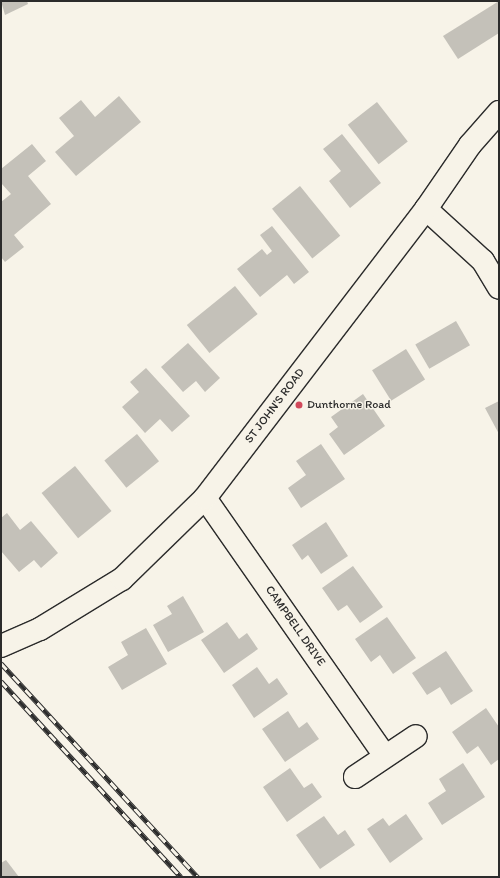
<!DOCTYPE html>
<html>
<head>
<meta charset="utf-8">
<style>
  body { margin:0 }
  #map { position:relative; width:500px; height:878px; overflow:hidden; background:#f7f3e8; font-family:Itim,sans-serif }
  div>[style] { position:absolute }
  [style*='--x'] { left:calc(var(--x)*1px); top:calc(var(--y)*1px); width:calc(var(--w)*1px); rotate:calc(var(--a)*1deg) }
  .building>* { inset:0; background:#c4c1b9; transform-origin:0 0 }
  .roads { filter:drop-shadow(1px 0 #2b2b2b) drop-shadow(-1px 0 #2b2b2b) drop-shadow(0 1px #2b2b2b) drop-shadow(0 -1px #2b2b2b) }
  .street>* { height:22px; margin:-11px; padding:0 11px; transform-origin:11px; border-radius:11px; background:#f7f3e8 }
  .secondary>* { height:22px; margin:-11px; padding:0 11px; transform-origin:11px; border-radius:11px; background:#f7f3e8 }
  .rail>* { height:4.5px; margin-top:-2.25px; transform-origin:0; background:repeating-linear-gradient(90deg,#f7f3e8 0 9px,#2b2b2b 0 18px); box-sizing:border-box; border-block:1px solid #2b2b2b }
  .dots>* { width:11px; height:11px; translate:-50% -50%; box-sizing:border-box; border:2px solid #f7f3e8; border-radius:50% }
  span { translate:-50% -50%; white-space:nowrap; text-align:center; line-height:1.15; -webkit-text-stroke:3px #f7f3e8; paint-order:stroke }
  .poi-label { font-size:12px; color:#2b2b2b }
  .left { translate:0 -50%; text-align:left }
  .street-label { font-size:12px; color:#2b2b2b }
  .frame { position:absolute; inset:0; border:2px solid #2b2b2b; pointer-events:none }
</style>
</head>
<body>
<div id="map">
  <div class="building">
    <i style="clip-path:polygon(1px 1px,27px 1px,28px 4px,5px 15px)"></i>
    <i style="clip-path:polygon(499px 1px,499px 33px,458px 59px,443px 36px)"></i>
    <i style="clip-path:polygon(119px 96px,141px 122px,76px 176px,55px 152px,74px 136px,59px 118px,81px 100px,95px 117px)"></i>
    <i style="left:377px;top:102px;width:50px;height:37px;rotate:52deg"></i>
    <i style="clip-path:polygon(342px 134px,381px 183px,350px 208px,329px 181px,341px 171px,323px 149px)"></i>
    <i style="clip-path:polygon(32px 144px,46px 161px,28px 176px,51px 204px,14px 235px,24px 247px,5px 262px,1px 257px,1px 202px,11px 194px,1px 183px,1px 169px)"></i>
    <i style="left:300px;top:186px;width:64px;height:36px;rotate:51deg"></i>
    <i style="clip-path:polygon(272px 226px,309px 272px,294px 284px,287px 275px,260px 297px,237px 269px,262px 249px,267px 255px,272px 251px,260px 235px)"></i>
    <i style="left:235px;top:286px;width:36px;height:62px;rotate:51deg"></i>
    <i style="left:456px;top:321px;width:28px;height:47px;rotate:60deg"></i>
    <i style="clip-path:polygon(188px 343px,220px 378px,205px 392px,196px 381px,183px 392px,161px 367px)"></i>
    <i style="left:406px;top:349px;width:36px;height:40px;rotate:58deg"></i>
    <i style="clip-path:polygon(146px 368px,190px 416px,172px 432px,160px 419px,145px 433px,122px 407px,139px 392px,130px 382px)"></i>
    <i style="clip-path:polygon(363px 394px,385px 426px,344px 455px,329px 434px,338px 427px,331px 417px)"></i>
    <i style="clip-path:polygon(499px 401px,499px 434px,485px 408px)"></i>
    <i style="left:137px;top:434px;width:35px;height:42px;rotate:51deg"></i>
    <i style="clip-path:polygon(321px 444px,345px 479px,301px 508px,288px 488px,306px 475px,296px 461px)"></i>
    <i style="left:75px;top:466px;width:58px;height:43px;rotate:51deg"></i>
    <i style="clip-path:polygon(7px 513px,20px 530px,31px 521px,58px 553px,41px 568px,34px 560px,19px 572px,1px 551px,1px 518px)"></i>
    <i style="clip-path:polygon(326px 522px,348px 556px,321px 574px,308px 555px,302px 560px,292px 545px)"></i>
    <i style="clip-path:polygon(353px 566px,383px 607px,360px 623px,347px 605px,338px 611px,322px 588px)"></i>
    <i style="clip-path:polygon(183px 596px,204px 632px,168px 652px,153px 625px,172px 614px,167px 606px)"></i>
    <i style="clip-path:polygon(387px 617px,416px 658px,393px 674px,380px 655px,371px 662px,355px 639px)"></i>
    <i style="clip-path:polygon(227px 622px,239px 639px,247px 633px,258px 649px,224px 673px,201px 640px)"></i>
    <i style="clip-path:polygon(146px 628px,167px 664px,122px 690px,108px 667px,128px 655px,121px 642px)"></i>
    <i style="clip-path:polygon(446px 651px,473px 691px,451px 705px,440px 687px,427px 695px,412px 673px)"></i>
    <i style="clip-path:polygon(257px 667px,269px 684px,277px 678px,288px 694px,254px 718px,232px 685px)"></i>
    <i style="clip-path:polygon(486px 708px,499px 727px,499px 759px,491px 765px,478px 746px,467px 754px,452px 732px)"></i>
    <i style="clip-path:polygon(288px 711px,299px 728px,307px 722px,319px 739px,285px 762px,262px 729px)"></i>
    <i style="clip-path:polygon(463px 763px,485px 797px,442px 825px,428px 803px,446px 791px,439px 779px)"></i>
    <i style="clip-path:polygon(290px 768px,304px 788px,312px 783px,322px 797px,287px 822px,263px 787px)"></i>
    <i style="clip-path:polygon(406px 814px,423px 839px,390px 863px,367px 829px,383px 818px,389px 826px)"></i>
    <i style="clip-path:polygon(324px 816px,338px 835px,345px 830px,355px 845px,320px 869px,296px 835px)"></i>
    <i style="clip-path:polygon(6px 860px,19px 877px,1px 877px,1px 863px)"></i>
  </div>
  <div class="roads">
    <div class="street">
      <i style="--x:426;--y:209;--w:77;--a:42.4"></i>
      <i style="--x:483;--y:261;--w:31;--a:59"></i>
      <i style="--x:205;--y:498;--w:313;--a:55.1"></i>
      <i style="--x:355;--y:777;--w:73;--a:-33.9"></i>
    </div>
    <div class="secondary">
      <i style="--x:1;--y:646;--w:43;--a:-23.6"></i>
      <i style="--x:40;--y:629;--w:96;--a:-31.4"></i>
      <i style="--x:122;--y:579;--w:116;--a:-44.3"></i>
      <i style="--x:205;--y:498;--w:364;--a:-52.6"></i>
      <i style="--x:426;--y:209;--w:78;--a:-55.5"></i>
      <i style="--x:470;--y:145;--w:44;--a:-48.7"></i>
    </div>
  </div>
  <div class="rail">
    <i style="--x:1;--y:663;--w:291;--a:47.4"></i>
    <i style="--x:1;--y:681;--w:266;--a:47.4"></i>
  </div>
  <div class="dots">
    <i style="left:299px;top:405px;background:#d1495b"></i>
  </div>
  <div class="poi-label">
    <span class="left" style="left:307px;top:405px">Dunthorne Road</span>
  </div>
  <div class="street-label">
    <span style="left:275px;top:406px;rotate:-53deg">ST JOHN'S ROAD</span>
    <span style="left:295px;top:626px;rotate:55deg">CAMPBELL DRIVE</span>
  </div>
  <div class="frame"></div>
</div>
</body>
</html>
